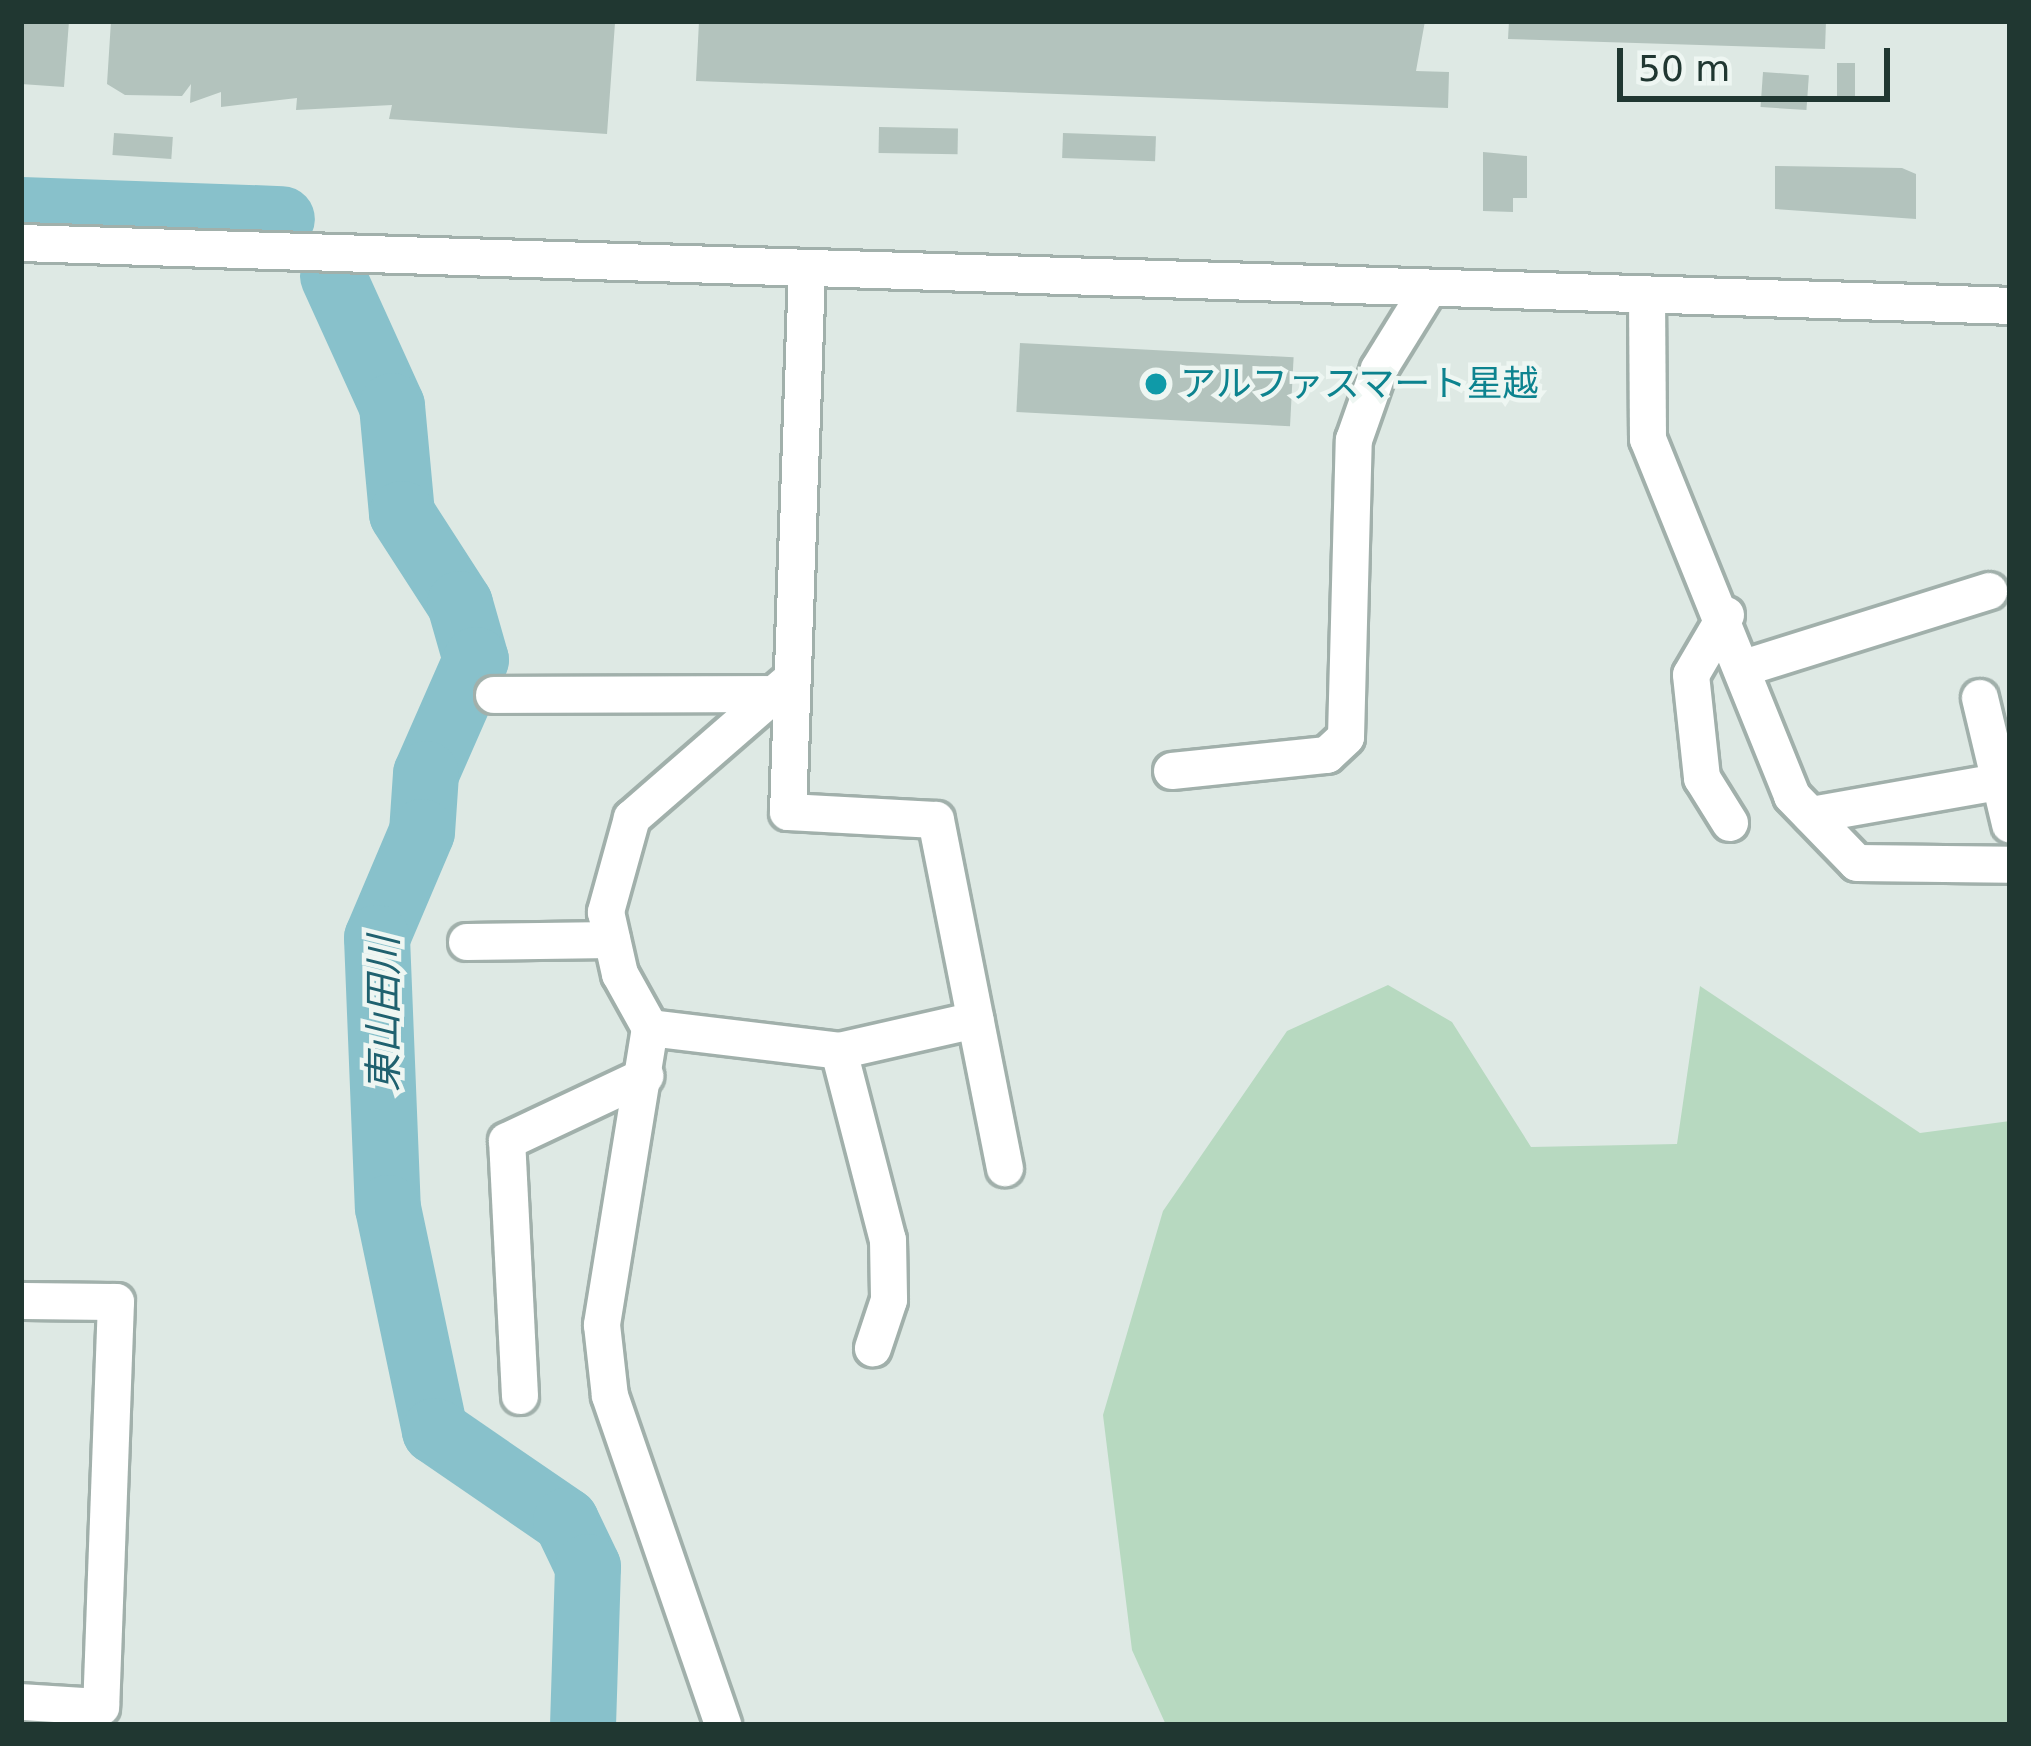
<!DOCTYPE html>
<html>
<head>
<meta charset="utf-8">
<style>
  body { margin:0 }
  #map { position:relative; width:2031px; height:1746px; overflow:hidden; background:#dee9e4; font-family:"DejaVu Sans","Noto Sans JP",sans-serif }
  div>[style] { position:absolute }
  [style*='--x'] { left:calc(var(--x)*1px); top:calc(var(--y)*1px); width:calc(var(--w)*1px); rotate:calc(var(--a)*1deg) }
  .green>* { inset:0; background:#b7d9c0 }
  .river>* { height:66px; margin:-33px; padding:0 33px; transform-origin:33px; border-radius:33px; background:#88c1cb }
  .building>* { inset:0; background:#b3c3bd; transform-origin:0 0 }
  .roads { filter:drop-shadow(3px 0 #a1b0ab) drop-shadow(-3px 0 #a1b0ab) drop-shadow(0 3px #a1b0ab) drop-shadow(0 -3px #a1b0ab) }
  .minor>* { height:36px; margin:-18px; padding:0 18px; transform-origin:18px; border-radius:18px; background:#fff }
  .dots>* { width:33px; height:33px; translate:-50% -50%; box-sizing:border-box; border:6px solid #eef6f2; border-radius:50% }
  span { translate:-50% -50%; white-space:nowrap; text-align:center; line-height:1.15; -webkit-text-stroke:9px #eef6f2; paint-order:stroke }
  .culture-label { font-size:36px; color:#0d838f }
  .left { translate:0 -50%; text-align:left }
  .water-label { font-size:39px; color:#1f616f; font-style:italic }
  .frame { position:absolute; inset:0; border:24px solid #203731; pointer-events:none }
  .scale { position:absolute; left:1617px; top:48px; width:273px; height:54px; box-sizing:border-box; border:6px solid #203731; border-top:0; padding-left:15px; font-size:36px; line-height:42px; white-space:nowrap; color:#203731; -webkit-text-stroke:9px #eef6f2; paint-order:stroke }
</style>
</head>
<body>
<div id="map">
  <div class="green">
    <i style="clip-path:polygon(1388px 985px,1452px 1022px,1531px 1147px,1677px 1144px,1700px 986px,1920px 1133px,2010px 1121px,2010px 1725px,1166px 1725px,1132px 1650px,1103px 1415px,1163px 1211px,1287px 1031px)"></i>
  </div>
  <div class="river">
    <i style="--x:21;--y:210;--w:261;--a:2"></i>
    <i style="--x:333;--y:276;--w:143;--a:65.6"></i>
    <i style="--x:392;--y:406;--w:108;--a:84.7"></i>
    <i style="--x:402;--y:514;--w:107;--a:57.2"></i>
    <i style="--x:460;--y:604;--w:58;--a:74.1"></i>
    <i style="--x:476;--y:660;--w:124;--a:113.7"></i>
    <i style="--x:426;--y:774;--w:58;--a:93.9"></i>
    <i style="--x:422;--y:832;--w:115;--a:113"></i>
    <i style="--x:377;--y:938;--w:270;--a:87.7"></i>
    <i style="--x:388;--y:1208;--w:228;--a:78.1"></i>
    <i style="--x:435;--y:1431;--w:159;--a:34.5"></i>
    <i style="--x:566;--y:1521;--w:51;--a:64.4"></i>
    <i style="--x:588;--y:1567;--w:158;--a:91.8"></i>
  </div>
  <div class="building">
    <i style="clip-path:polygon(21px 21px,69px 21px,64px 87px,21px 84px)"></i>
    <i style="clip-path:polygon(111px 21px,615px 23px,607px 134px,389px 119px,392px 105px,296px 110px,297px 98px,221px 107px,221px 92px,190px 103px,191px 84px,182px 96px,125px 95px,107px 84px)"></i>
    <i style="clip-path:polygon(699px 21px,1425px 21px,1416px 71px,1449px 72px,1448px 108px,696px 81px)"></i>
    <i style="clip-path:polygon(1509px 21px,1826px 21px,1825px 49px,1508px 39px)"></i>
    <i style="left:1837px;top:63px;width:18px;height:36px"></i>
    <i style="left:1763px;top:72px;width:46px;height:35px;rotate:4deg"></i>
    <i style="left:879px;top:127px;width:79px;height:26px;rotate:1deg"></i>
    <i style="left:114px;top:133px;width:59px;height:22px;rotate:4deg"></i>
    <i style="left:1063px;top:133px;width:93px;height:25px;rotate:2deg"></i>
    <i style="clip-path:polygon(1483px 152px,1527px 156px,1527px 198px,1513px 198px,1513px 212px,1483px 211px)"></i>
    <i style="clip-path:polygon(1775px 166px,1902px 168px,1916px 174px,1916px 219px,1775px 209px)"></i>
    <i style="left:1020px;top:343px;width:274px;height:69px;rotate:3deg"></i>
  </div>
  <div class="roads">
    <div class="minor">
      <i style="--x:21;--y:243;--w:1990;--a:1.81"></i>
      <i style="--x:807;--y:271;--w:541;--a:92.01"></i>
      <i style="--x:788;--y:812;--w:148;--a:3.1"></i>
      <i style="--x:936;--y:820;--w:355;--a:78.8"></i>
      <i style="--x:1647;--y:296;--w:143;--a:89.6"></i>
      <i style="--x:1648;--y:439;--w:385;--a:68"></i>
      <i style="--x:1792;--y:796;--w:93;--a:45.9"></i>
      <i style="--x:1857;--y:863;--w:153;--a:0.7"></i>
      <i style="--x:1726;--y:615;--w:69;--a:120.3"></i>
      <i style="--x:1691;--y:675;--w:104;--a:83.9"></i>
      <i style="--x:1702;--y:778;--w:53;--a:58.1"></i>
      <i style="--x:1744;--y:668;--w:257;--a:-17.4"></i>
      <i style="--x:785;--y:685;--w:203;--a:139"></i>
      <i style="--x:632;--y:818;--w:98;--a:105.5"></i>
      <i style="--x:606;--y:912;--w:64;--a:77.3"></i>
      <i style="--x:620;--y:974;--w:62;--a:60.9"></i>
      <i style="--x:650;--y:1028;--w:190;--a:6.9"></i>
      <i style="--x:839;--y:1051;--w:195;--a:75.5"></i>
      <i style="--x:888;--y:1240;--w:60;--a:89"></i>
      <i style="--x:889;--y:1300;--w:51;--a:108.4"></i>
      <i style="--x:494;--y:695;--w:272;--a:-0.2"></i>
      <i style="--x:1980;--y:698;--w:130;--a:76.6"></i>
      <i style="--x:1172;--y:771;--w:156;--a:-5.9"></i>
      <i style="--x:1327;--y:755;--w:26;--a:-43"></i>
      <i style="--x:1346;--y:737;--w:297;--a:-88.5"></i>
      <i style="--x:1354;--y:440;--w:75;--a:-70.6"></i>
      <i style="--x:1379;--y:369;--w:89;--a:-58.3"></i>
      <i style="--x:1811;--y:815;--w:202;--a:-10"></i>
      <i style="--x:467;--y:942;--w:145;--a:-0.8"></i>
      <i style="--x:650;--y:1028;--w:301;--a:99.2"></i>
      <i style="--x:602;--y:1325;--w:71;--a:83.6"></i>
      <i style="--x:610;--y:1396;--w:348;--a:71"></i>
      <i style="--x:839;--y:1051;--w:140;--a:-12.8"></i>
      <i style="--x:21;--y:1301;--w:95;--a:0.6"></i>
      <i style="--x:116;--y:1302;--w:405;--a:92.1"></i>
      <i style="--x:101;--y:1707;--w:80;--a:-176.4"></i>
      <i style="--x:520;--y:1396;--w:255;--a:-92.9"></i>
      <i style="--x:507;--y:1141;--w:153;--a:-25.2"></i>
    </div>
  </div>
  <div class="dots">
    <i style="left:1156px;top:384px;background:#0f9aa8"></i>
  </div>
  <div class="culture-label">
    <span class="left" style="left:1180px;top:384px">アルファスマート星越</span>
  </div>
  <div class="water-label">
    <span style="left:384px;top:1014px;rotate:-90deg">東山田川</span>
  </div>
  <div class="frame"></div>
  <div class="scale">50 m</div>
</div>
</body>
</html>
